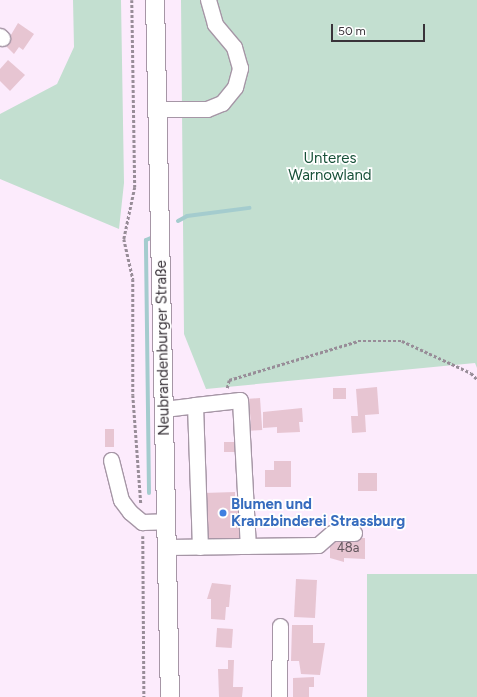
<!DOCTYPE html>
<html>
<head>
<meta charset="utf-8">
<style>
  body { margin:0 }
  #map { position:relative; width:477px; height:697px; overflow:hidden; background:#fcebfc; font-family:Figtree,sans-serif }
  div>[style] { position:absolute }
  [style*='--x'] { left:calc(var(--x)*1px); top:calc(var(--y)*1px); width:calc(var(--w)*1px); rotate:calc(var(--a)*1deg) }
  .green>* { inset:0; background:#c3dfd0; transform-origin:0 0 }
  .stream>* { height:4px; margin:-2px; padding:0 2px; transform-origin:2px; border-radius:2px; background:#a4ccce }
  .building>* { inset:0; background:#e7c5d2; transform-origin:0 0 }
  .path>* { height:2.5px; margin-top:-1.25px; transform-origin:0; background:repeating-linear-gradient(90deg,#988d98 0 3px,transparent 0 5px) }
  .roads { filter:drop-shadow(1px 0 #a696a6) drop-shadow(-1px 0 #a696a6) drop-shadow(0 1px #a696a6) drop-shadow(0 -1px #a696a6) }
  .minor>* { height:15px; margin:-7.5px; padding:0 7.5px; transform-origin:7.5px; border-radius:7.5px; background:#fff }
  .major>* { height:18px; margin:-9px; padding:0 9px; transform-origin:9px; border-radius:9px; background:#fff }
  .dots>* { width:11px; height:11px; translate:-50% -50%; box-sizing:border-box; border:2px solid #fff; border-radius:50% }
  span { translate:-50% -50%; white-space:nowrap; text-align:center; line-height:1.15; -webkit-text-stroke:3.5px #fff; paint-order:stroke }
  .number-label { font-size:13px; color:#64585f }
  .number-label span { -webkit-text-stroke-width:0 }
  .park-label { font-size:15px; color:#185139 }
  .street-label { font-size:15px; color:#393339 }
  .shop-label { font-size:15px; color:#366cbe; font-weight:700 }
  .left { translate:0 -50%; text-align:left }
  .scale { position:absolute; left:331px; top:24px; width:94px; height:18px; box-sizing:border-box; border:2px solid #393339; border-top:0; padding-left:5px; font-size:12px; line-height:14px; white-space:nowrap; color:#393339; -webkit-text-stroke:3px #fff; paint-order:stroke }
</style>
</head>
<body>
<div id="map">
  <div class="green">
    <i style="clip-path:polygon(73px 0,121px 0,124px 183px,119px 229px,0 179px,0 114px,57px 84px,74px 47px)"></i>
    <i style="clip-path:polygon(181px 0,477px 0,477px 368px,475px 363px,206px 389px,184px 334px)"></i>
    <i style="left:477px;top:574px;width:123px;height:110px;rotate:90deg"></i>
  </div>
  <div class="stream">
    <i style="--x:178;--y:221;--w:10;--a:-29"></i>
    <i style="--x:187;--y:216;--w:63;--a:-7.4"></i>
    <i style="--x:149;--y:493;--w:253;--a:-90.7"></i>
    <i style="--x:146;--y:240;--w:5;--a:-22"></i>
  </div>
  <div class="building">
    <i style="clip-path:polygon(18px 23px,34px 34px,23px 50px,19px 47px,14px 54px,5px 45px)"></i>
    <i style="clip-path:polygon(8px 60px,25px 75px,10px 91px,0 81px,0 69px)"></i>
    <i style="clip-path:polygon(377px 387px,379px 414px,365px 415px,366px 432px,352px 433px,351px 416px,358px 416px,356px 389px)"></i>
    <i style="left:346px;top:388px;width:11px;height:13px;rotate:90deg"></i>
    <i style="left:260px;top:398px;width:32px;height:11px;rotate:86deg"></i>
    <i style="clip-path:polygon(302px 408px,303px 422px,299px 422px,300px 432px,277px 433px,277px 427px,263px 428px,263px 412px)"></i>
    <i style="left:105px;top:429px;width:9px;height:18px"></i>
    <i style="left:224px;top:442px;width:12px;height:10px"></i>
    <i style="clip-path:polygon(274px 461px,291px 461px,291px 487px,265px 487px,265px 470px,274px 470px)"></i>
    <i style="left:358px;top:473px;width:19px;height:18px"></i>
    <i style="clip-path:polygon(235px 492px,235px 497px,242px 497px,243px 541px,204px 542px,203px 493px)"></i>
    <i style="clip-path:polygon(330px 537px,365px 538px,365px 559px,344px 558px,344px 562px,330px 558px)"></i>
    <i style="left:296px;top:579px;width:21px;height:38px;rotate:3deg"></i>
    <i style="clip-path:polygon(212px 583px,231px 585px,229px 607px,226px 607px,225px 620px,211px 619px,211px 599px,207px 599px)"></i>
    <i style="clip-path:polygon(292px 625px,313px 625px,313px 643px,325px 643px,320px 675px,301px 674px,299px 661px,291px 661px)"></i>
    <i style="left:217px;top:628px;width:16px;height:19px;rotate:4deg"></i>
    <i style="clip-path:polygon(228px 660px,234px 660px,233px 687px,243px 687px,242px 697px,219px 697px,218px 669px,228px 669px)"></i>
    <i style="clip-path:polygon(314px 677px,314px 687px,309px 687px,309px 697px,293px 697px,293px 678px)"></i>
  </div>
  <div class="path">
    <i style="--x:132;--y:0;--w:187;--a:89.1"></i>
    <i style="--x:135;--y:187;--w:53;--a:101.9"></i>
    <i style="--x:124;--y:239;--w:41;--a:77.3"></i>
    <i style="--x:133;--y:279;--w:116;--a:90"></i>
    <i style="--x:133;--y:395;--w:110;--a:85.8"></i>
    <i style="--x:227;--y:388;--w:8;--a:-76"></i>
    <i style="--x:229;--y:380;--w:135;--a:-16.8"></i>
    <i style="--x:358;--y:341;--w:44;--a:0"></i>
    <i style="--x:402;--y:341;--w:76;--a:24.9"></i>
    <i style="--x:471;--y:373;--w:8;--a:45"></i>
    <i style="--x:143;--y:536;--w:161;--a:89.6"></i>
  </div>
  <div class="roads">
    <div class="minor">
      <i style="--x:0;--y:36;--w:3;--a:45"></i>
      <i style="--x:158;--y:109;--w:49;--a:0"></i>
      <i style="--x:207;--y:109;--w:16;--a:-22"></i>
      <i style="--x:222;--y:103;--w:21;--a:-51"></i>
      <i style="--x:235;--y:87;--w:20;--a:-75"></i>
      <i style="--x:240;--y:68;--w:22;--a:-106"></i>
      <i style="--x:234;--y:47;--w:30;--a:-130"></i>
      <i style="--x:215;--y:24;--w:25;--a:-106"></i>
      <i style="--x:195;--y:405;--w:45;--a:-6.3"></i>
      <i style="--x:240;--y:400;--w:146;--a:86.9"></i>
      <i style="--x:164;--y:409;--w:31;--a:-7"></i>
      <i style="--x:195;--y:405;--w:142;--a:88"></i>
      <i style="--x:111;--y:460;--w:41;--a:76"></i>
      <i style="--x:121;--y:500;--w:15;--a:53"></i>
      <i style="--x:130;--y:512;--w:16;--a:40"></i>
      <i style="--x:142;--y:522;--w:24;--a:-2"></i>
      <i style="--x:166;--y:547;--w:152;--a:-0.8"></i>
      <i style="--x:318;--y:545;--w:18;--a:-41"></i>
      <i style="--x:332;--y:533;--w:22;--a:0"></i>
      <i style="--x:279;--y:697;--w:71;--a:-89.2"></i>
    </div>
    <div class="major">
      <i style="--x:155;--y:0;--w:697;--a:88.77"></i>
    </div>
  </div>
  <div class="dots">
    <i style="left:223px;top:513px;background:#3f7fe0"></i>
  </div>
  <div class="number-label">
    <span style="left:348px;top:548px">48a</span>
  </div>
  <div class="park-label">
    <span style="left:330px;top:167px">Unteres<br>Warnowland</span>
  </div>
  <div class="street-label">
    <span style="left:163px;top:348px;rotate:-91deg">Neubrandenburger Straße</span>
  </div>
  <div class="shop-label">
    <span class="left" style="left:231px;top:513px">Blumen und<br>Kranzbinderei Strassburg</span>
  </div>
  <div class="scale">50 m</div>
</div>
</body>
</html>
